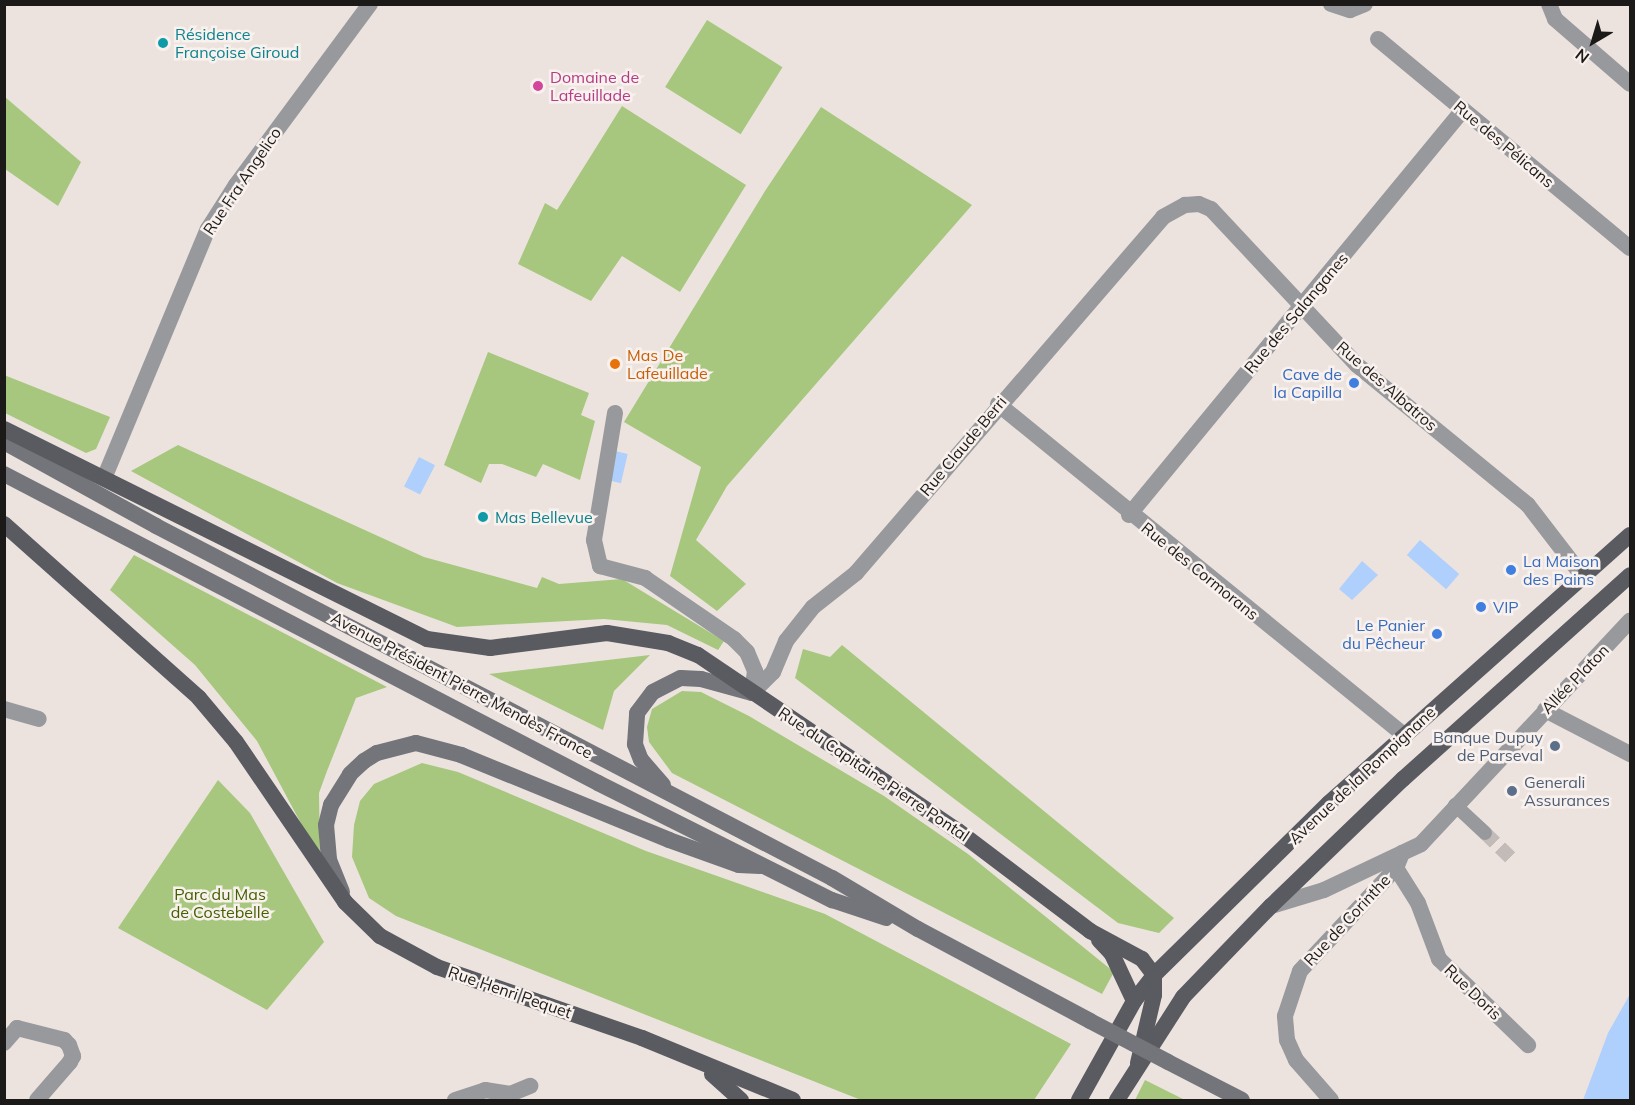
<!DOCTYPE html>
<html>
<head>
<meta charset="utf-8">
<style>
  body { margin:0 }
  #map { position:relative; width:1635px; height:1105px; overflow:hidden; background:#ece3df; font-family:Mulish,sans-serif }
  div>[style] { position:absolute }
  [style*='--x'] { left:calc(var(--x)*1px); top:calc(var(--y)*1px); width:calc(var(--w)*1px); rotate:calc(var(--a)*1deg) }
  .green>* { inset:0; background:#a6c77d; transform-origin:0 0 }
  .water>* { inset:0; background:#afcffc; transform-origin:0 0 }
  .pedestrian-tunnel>* { height:14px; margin-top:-7px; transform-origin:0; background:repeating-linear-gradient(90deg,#c2bbb7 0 14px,transparent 0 21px) }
  .pedestrian>* { height:14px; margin:-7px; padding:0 7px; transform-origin:7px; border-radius:7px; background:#98999d }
  .minor>* { height:16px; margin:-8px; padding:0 8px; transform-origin:8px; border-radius:8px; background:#98999d }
  .secondary>* { height:16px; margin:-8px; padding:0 8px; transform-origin:8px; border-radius:8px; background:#73757a }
  .primary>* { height:16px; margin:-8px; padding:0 8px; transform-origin:8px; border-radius:8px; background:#595b61 }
  .secondary-bridge>* { height:16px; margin:-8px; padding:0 8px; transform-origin:8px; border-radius:8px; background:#73757a }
  .dots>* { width:16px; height:16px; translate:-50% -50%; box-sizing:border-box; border:3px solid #f9f1ed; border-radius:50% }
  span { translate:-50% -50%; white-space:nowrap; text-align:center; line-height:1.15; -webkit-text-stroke:5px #f9f1ed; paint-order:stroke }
  .culture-label { font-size:16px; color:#0d838f }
  .left { translate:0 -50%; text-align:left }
  .hotel-label { font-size:16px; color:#b23c85 }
  .street-label { font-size:16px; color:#1c1a18 }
  .food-label { font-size:16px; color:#c56008 }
  .shop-label { font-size:16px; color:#366cbe }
  .right { translate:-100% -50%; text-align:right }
  .service-label { font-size:16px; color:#4e5e75 }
  .park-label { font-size:16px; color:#426000 }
  .frame { position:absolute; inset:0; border:6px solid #1c1a18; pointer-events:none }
  .north { position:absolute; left:1563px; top:12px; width:60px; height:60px; -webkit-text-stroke:4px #f9f1ed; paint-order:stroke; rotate:218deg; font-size:16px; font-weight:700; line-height:24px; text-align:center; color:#1c1a18 }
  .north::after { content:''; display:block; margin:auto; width:21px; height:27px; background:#1c1a18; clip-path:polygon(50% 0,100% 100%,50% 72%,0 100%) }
</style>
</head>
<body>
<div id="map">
  <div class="green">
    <i style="left:707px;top:20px;width:89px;height:79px;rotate:32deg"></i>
    <i style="clip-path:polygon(5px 97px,81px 162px,58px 206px,5px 169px)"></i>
    <i style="clip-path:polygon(622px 106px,746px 185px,680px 292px,622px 256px,591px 301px,518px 264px,545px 203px,557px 210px)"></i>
    <i style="clip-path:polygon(821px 107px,972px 205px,727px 486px,696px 540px,746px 584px,717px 611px,670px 576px,701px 467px,624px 422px,765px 191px)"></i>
    <i style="clip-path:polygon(488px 352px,589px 393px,581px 415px,595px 421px,580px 480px,543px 464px,536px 477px,502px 464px,489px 464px,481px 483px,444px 465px)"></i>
    <i style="clip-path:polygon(4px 375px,110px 417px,96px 449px,86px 453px,5px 413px)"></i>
    <i style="clip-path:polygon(178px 445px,424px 557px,537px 588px,542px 577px,559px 584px,622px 579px,724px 641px,718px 650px,667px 625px,604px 619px,457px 627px,337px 583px,131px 471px)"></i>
    <i style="clip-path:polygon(134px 555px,387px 687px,356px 698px,327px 771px,319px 793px,320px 859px,257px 741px,195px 665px,110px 590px)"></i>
    <i style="clip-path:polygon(842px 645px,1174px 918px,1159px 933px,1118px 923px,795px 678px,803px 649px,830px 657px)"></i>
    <i style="clip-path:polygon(650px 655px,614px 691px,603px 730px,489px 674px)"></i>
    <i style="clip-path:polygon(682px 691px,701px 692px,749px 716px,884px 796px,968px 854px,1114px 972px,1102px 994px,672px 773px,649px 742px,647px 727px,652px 709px)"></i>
    <i style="clip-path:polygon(422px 763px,458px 772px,646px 851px,825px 914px,1071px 1044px,1034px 1100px,861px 1100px,396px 916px,369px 898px,352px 857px,354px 825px,360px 801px,374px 784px)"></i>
    <i style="clip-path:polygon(218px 780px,250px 813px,324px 942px,267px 1010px,118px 928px)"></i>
    <i style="clip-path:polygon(1145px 1080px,1185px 1100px,1135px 1100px)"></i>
  </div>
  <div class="water">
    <i style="left:615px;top:451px;width:13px;height:30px;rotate:13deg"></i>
    <i style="left:419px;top:457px;width:18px;height:33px;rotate:27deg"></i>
    <i style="left:1420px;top:540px;width:52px;height:20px;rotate:41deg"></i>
    <i style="clip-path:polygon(1362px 561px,1378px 575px,1352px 600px,1339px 589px)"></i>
    <i style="clip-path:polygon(1630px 994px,1630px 1100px,1583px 1100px,1608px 1033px)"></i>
  </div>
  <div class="pedestrian-tunnel">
    <i style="--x:1485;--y:833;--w:39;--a:44"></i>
  </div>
  <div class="pedestrian">
    <i style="--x:1455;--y:805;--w:41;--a:43"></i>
  </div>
  <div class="minor">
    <i style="--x:1331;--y:4;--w:20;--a:18"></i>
    <i style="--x:1350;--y:10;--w:16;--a:-22"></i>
    <i style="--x:1549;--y:4;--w:16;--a:68"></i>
    <i style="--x:1555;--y:19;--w:99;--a:40.9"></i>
    <i style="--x:1378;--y:39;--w:327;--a:39.7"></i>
    <i style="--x:998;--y:404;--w:524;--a:39.19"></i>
    <i style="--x:615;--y:413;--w:129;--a:99.4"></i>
    <i style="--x:594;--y:540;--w:27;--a:77"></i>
    <i style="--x:600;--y:566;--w:47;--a:14.9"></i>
    <i style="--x:645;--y:578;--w:108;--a:34.4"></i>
    <i style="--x:734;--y:639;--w:18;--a:45"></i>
    <i style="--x:747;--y:652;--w:21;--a:67"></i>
    <i style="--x:755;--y:671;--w:22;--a:98"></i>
    <i style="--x:105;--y:476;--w:268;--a:-67.4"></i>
    <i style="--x:208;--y:229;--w:52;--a:-57.5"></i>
    <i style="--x:236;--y:185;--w:225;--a:-53.5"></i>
    <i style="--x:1129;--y:515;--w:525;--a:-50.49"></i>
    <i style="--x:752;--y:693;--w:30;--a:-45"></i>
    <i style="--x:773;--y:672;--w:34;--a:-67"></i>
    <i style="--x:786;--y:641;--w:43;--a:-51.5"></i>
    <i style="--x:813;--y:607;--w:55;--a:-38.3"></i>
    <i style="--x:856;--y:573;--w:470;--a:-49.2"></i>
    <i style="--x:1163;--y:217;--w:25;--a:-29"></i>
    <i style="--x:1185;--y:205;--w:14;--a:-4"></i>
    <i style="--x:1199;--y:204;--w:13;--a:23"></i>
    <i style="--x:1211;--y:209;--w:214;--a:46.9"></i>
    <i style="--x:1357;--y:365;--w:221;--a:39.3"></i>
    <i style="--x:1528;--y:505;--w:92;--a:52.5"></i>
    <i style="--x:4;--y:709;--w:36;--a:16"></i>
    <i style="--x:1545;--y:710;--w:96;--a:27.4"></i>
    <i style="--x:1396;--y:868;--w:41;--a:57.8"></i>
    <i style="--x:1418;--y:903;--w:60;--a:69.4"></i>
    <i style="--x:1439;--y:959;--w:124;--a:44"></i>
    <i style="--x:1271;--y:906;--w:55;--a:-16.8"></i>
    <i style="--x:1324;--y:890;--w:86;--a:-25.4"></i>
    <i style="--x:4;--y:1043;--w:20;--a:-49"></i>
    <i style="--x:17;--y:1028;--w:49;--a:14.3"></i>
    <i style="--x:64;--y:1040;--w:7;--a:45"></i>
    <i style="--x:69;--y:1045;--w:12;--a:70"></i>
    <i style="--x:73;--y:1056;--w:7;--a:117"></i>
    <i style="--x:70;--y:1062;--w:50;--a:131"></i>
    <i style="--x:455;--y:1100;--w:32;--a:-18"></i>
    <i style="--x:485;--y:1090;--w:25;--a:9"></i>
    <i style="--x:510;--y:1094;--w:22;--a:-22"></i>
    <i style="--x:1331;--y:1100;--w:53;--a:-131.2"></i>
    <i style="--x:1296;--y:1060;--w:22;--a:-114"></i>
    <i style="--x:1287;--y:1040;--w:24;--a:-95"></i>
    <i style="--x:1285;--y:1016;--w:47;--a:-71.6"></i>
    <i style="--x:1300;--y:971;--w:141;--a:-47"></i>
    <i style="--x:1396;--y:868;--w:16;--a:-68"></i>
    <i style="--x:1402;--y:853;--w:21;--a:-25"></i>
    <i style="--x:1421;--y:844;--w:306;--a:-46.9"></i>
  </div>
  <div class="secondary">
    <i style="--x:4;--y:442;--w:174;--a:28.9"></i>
    <i style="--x:156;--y:526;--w:762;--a:27.51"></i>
    <i style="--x:832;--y:878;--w:100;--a:30.7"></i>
    <i style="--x:918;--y:929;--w:195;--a:28.1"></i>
    <i style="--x:4;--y:474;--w:670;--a:27.48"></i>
    <i style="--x:598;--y:783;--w:262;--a:26.6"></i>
    <i style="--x:832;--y:900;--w:57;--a:18.4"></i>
    <i style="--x:663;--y:785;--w:33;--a:-131"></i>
    <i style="--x:641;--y:760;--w:17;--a:-111"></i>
    <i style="--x:635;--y:744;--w:31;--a:-86"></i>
    <i style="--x:637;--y:713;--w:26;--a:-53"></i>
    <i style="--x:653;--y:692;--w:31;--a:-27"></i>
    <i style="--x:681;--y:678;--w:20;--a:3"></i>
    <i style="--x:701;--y:679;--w:53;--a:15.4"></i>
    <i style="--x:342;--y:892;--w:35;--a:-112"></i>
    <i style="--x:329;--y:859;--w:34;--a:-95"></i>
    <i style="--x:326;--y:825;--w:21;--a:-76"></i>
    <i style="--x:331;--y:805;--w:36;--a:-58"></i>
    <i style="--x:350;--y:774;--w:19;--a:-43"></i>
    <i style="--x:364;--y:761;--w:15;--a:-32"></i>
    <i style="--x:377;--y:753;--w:40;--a:-14.4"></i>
    <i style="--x:416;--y:743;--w:47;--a:14.9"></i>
    <i style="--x:461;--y:755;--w:225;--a:22.2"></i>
    <i style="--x:669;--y:840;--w:74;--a:19.7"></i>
    <i style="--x:739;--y:865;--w:21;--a:3"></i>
    <i style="--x:1168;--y:1062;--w:83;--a:27.2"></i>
  </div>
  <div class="primary">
    <i style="--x:4;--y:429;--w:472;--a:26.4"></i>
    <i style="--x:427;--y:639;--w:64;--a:8.1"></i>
    <i style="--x:490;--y:648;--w:118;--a:-7.3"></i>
    <i style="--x:607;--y:633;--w:62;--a:9.3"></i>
    <i style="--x:668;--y:643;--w:32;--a:22"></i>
    <i style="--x:698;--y:655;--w:314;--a:34.1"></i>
    <i style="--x:958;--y:831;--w:166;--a:37.1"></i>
    <i style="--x:1090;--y:931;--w:59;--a:28.3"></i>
    <i style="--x:1142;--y:959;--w:20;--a:53"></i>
    <i style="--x:1154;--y:975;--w:20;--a:90"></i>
    <i style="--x:1154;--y:995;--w:70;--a:103.2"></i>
    <i style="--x:4;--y:524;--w:261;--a:41.7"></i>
    <i style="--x:199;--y:698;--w:57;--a:49.9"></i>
    <i style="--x:236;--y:742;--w:194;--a:55.7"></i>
    <i style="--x:345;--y:902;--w:49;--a:44.2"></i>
    <i style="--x:380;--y:936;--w:65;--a:28.5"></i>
    <i style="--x:437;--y:967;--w:217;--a:19.1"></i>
    <i style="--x:642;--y:1038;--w:163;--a:22.3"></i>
    <i style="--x:1099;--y:940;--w:19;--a:47"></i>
    <i style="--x:1112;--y:954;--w:52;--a:64.9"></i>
    <i style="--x:712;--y:1074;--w:39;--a:42"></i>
    <i style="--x:1079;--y:1100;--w:113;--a:-60.9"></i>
    <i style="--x:1134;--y:1001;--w:33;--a:-52"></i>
    <i style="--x:1154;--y:975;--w:245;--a:-44.5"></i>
    <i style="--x:1329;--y:803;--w:403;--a:-41.7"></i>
    <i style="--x:1117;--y:1100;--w:122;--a:-57.3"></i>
    <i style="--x:1183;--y:997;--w:127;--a:-46"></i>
    <i style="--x:1271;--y:906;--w:183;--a:-43.9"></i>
    <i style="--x:1403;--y:779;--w:305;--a:-41.9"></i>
  </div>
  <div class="secondary-bridge">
    <i style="--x:1090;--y:1021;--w:88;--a:27.7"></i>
  </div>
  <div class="dots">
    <i style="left:163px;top:43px;background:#0f9aa8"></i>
    <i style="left:538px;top:86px;background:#d1479c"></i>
    <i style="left:615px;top:364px;background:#e8710a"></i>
    <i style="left:1354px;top:383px;background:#3f7fe0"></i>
    <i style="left:483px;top:517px;background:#0f9aa8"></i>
    <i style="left:1511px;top:570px;background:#3f7fe0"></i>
    <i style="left:1481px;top:607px;background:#3f7fe0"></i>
    <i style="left:1437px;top:634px;background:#3f7fe0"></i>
    <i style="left:1555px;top:746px;background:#5c6f8a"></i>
    <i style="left:1512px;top:791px;background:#5c6f8a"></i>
  </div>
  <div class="culture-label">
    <span class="left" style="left:175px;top:43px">Résidence<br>Françoise Giroud</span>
    <span class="left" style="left:495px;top:517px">Mas Bellevue</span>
  </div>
  <div class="hotel-label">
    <span class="left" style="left:550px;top:86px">Domaine de<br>Lafeuillade</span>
  </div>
  <div class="street-label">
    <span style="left:1504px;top:144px;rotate:40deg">Rue des Pélicans</span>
    <span style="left:242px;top:181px;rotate:-56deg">Rue Fra Angelico</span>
    <span style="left:1296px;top:313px;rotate:-50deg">Rue des Salanganes</span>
    <span style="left:1387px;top:386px;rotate:41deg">Rue des Albatros</span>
    <span style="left:963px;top:446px;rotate:-50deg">Rue Claude Berri</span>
    <span style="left:1200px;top:571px;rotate:39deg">Rue des Cormorans</span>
    <span style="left:1575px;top:679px;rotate:-46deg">Allée Platon</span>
    <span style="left:462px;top:685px;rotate:28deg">Avenue Président Pierre Mendès France</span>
    <span style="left:874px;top:774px;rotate:34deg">Rue du Capitaine Pierre Pontal</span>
    <span style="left:1362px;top:775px;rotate:-43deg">Avenue de la Pompignane</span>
    <span style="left:1347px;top:920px;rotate:-47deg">Rue de Corinthe</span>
    <span style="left:510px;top:992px;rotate:19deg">Rue Henri Pequet</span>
    <span style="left:1473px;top:992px;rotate:44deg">Rue Doris</span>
  </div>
  <div class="food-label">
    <span class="left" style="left:627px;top:364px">Mas De<br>Lafeuillade</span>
  </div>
  <div class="shop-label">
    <span class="right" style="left:1342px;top:383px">Cave de<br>la Capilla</span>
    <span class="left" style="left:1523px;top:570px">La Maison<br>des Pains</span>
    <span class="left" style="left:1493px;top:607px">VIP</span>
    <span class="right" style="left:1425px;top:634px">Le Panier<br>du Pêcheur</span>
  </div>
  <div class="service-label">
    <span class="right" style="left:1543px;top:746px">Banque Dupuy<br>de Parseval</span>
    <span class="left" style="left:1524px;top:791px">Generali<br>Assurances</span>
  </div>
  <div class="park-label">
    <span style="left:220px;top:903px">Parc du Mas<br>de Costebelle</span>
  </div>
  <div class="frame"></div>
  <div class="north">N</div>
</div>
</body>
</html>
